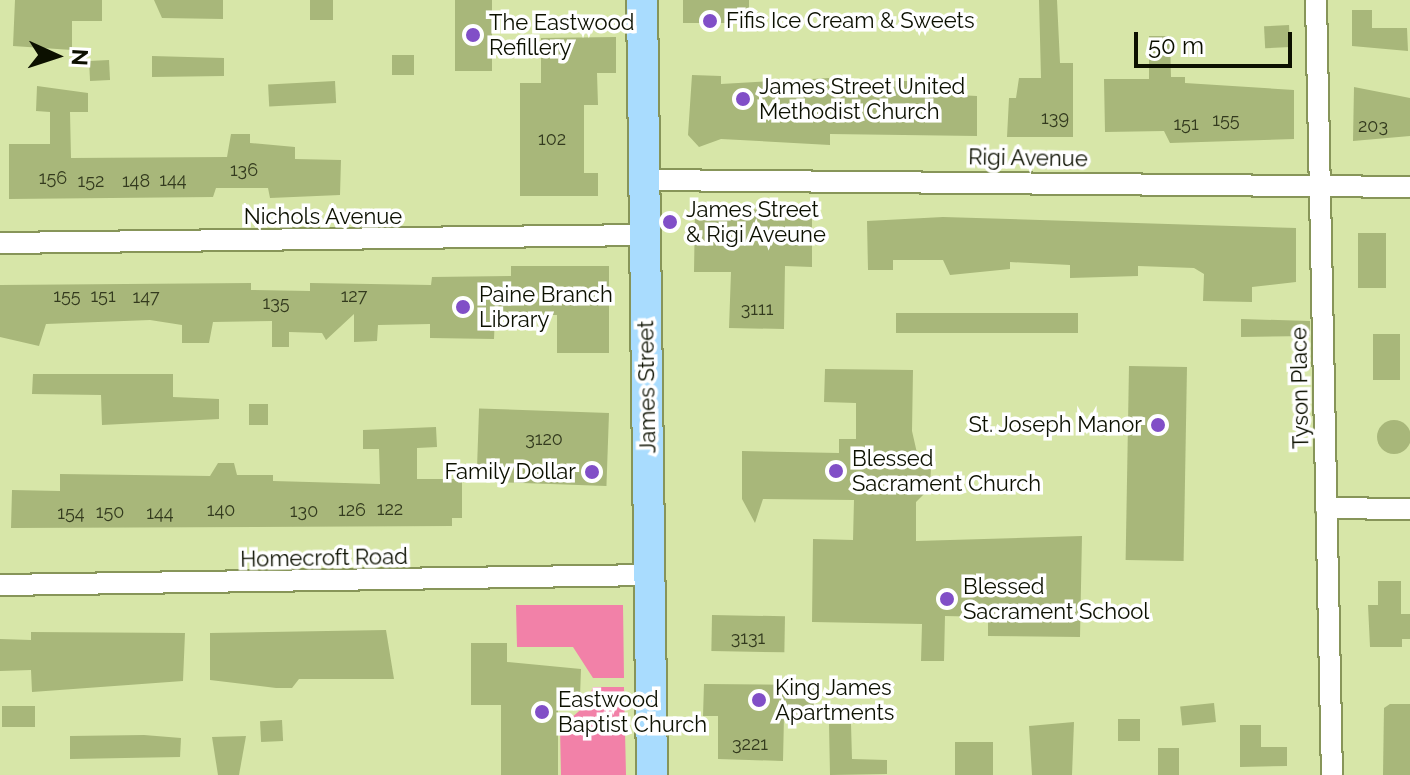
<!DOCTYPE html>
<html>
<head>
<meta charset="utf-8">
<style>
  body { margin:0 }
  #map { position:relative; width:1410px; height:775px; overflow:hidden; background:#d7e6a8; font-family:Raleway,sans-serif }
  div>[style] { position:absolute }
  [style*='--x'] { left:calc(var(--x)*1px); top:calc(var(--y)*1px); width:calc(var(--w)*1px); rotate:calc(var(--a)*1deg) }
  .green>* { inset:0; background:#f281a8 }
  .building>* { inset:0; background:#a8b77a; transform-origin:0 0 }
  .round { border-radius:50% }
  .roads { filter:drop-shadow(2px 0 #879559) drop-shadow(-2px 0 #879559) drop-shadow(0 2px #879559) drop-shadow(0 -2px #879559) }
  .minor>* { height:20px; margin:-10px; padding:0 10px; transform-origin:10px; border-radius:10px; background:#fff }
  .primary>* { height:30px; margin:-15px; padding:0 15px; transform-origin:15px; border-radius:15px; background:#a9dcfe }
  .dots>* { width:22px; height:22px; translate:-50% -50%; box-sizing:border-box; border:4px solid #fff; border-radius:50% }
  span { translate:-50% -50%; white-space:nowrap; text-align:center; line-height:1.15; -webkit-text-stroke:7px #fff; paint-order:stroke }
  .number-label { font-size:18px; color:#333a1e }
  .number-label span { -webkit-text-stroke-width:0 }
  .poi-label { font-size:22px; color:#0c1000 }
  .left { translate:0 -50%; text-align:left }
  .right { translate:-100% -50%; text-align:right }
  .street-label { font-size:22px; color:#0c1000 }
  .north { position:absolute; left:16px; top:16px; width:80px; height:80px; -webkit-text-stroke:6px #fff; paint-order:stroke; rotate:93deg; font-size:22px; font-weight:700; line-height:32px; text-align:center; color:#0c1000 }
  .north::after { content:''; display:block; margin:auto; width:28px; height:36px; background:#0c1000; clip-path:polygon(50% 0,100% 100%,50% 72%,0 100%) }
  .scale { position:absolute; left:1134px; top:32px; width:158px; height:36px; box-sizing:border-box; border:4px solid #0c1000; border-top:0; padding-left:10px; font-size:24px; line-height:28px; white-space:nowrap; color:#0c1000; -webkit-text-stroke:6px #fff; paint-order:stroke }
</style>
</head>
<body>
<div id="map">
  <div class="green">
    <i style="clip-path:polygon(516px 605px,623px 605px,624px 678px,593px 678px,573px 647px,517px 647px)"></i>
    <i style="clip-path:polygon(593px 687px,624px 687px,626px 775px,561px 775px,560px 728px,587px 704px)"></i>
  </div>
  <div class="building">
    <i style="clip-path:polygon(15px 0,102px 0,102px 21px,72px 21px,72px 50px,13px 46px)"></i>
    <i style="clip-path:polygon(154px 0,223px 0,223px 19px,162px 18px)"></i>
    <i style="left:310px;top:0;width:23px;height:20px"></i>
    <i style="left:455px;top:0;width:37px;height:71px"></i>
    <i style="left:683px;top:0;width:66px;height:23px"></i>
    <i style="clip-path:polygon(1039px 0,1057px 0,1060px 63px,1073px 63px,1073px 137px,1007px 137px,1009px 98px,1016px 98px,1019px 78px,1041px 78px)"></i>
    <i style="clip-path:polygon(1352px 10px,1372px 10px,1372px 28px,1407px 28px,1408px 51px,1352px 46px)"></i>
    <i style="left:1289px;top:25px;width:22px;height:25px;rotate:87deg"></i>
    <i style="clip-path:polygon(1149px 36px,1170px 36px,1171px 77px,1185px 77px,1185px 83px,1294px 90px,1294px 139px,1170px 143px,1164px 131px,1105px 132px,1104px 79px,1149px 79px)"></i>
    <i style="clip-path:polygon(616px 37px,616px 73px,597px 73px,598px 105px,584px 105px,584px 173px,598px 173px,598px 196px,520px 196px,520px 83px,541px 83px,541px 38px)"></i>
    <i style="left:414px;top:55px;width:20px;height:22px;rotate:90deg"></i>
    <i style="clip-path:polygon(152px 56px,224px 58px,224px 76px,152px 77px)"></i>
    <i style="left:109px;top:60px;width:20px;height:20px;rotate:87deg"></i>
    <i style="clip-path:polygon(692px 75px,721px 76px,721px 84px,829px 78px,830px 91px,880px 92px,887px 81px,912px 81px,917px 93px,977px 96px,977px 136px,830px 134px,830px 145px,721px 139px,699px 147px,688px 135px)"></i>
    <i style="left:335px;top:81px;width:22px;height:67px;rotate:87deg"></i>
    <i style="clip-path:polygon(37px 86px,88px 93px,88px 112px,70px 112px,71px 158px,227px 157px,231px 134px,250px 134px,250px 143px,295px 147px,295px 159px,341px 160px,340px 195px,270px 198px,268px 188px,216px 188px,213px 197px,9px 199px,9px 144px,50px 144px,50px 112px,36px 111px)"></i>
    <i style="clip-path:polygon(1354px 87px,1410px 98px,1410px 136px,1353px 141px)"></i>
    <i style="clip-path:polygon(695px 209px,812px 210px,812px 267px,785px 266px,784px 329px,729px 328px,731px 272px,694px 272px)"></i>
    <i style="clip-path:polygon(943px 217px,1296px 228px,1296px 282px,1252px 287px,1252px 302px,1203px 301px,1204px 274px,1194px 268px,1138px 266px,1138px 276px,1070px 278px,1070px 265px,1010px 262px,1010px 269px,950px 275px,943px 260px,893px 260px,893px 270px,868px 270px,867px 221px)"></i>
    <i style="left:1358px;top:233px;width:28px;height:55px"></i>
    <i style="clip-path:polygon(511px 266px,609px 266px,609px 353px,557px 353px,557px 315px,495px 315px,494px 339px,430px 338px,430px 324px,378px 325px,377px 341px,354px 342px,354px 314px,326px 340px,322px 333px,289px 332px,289px 347px,272px 347px,272px 321px,213px 322px,209px 343px,182px 343px,182px 325px,150px 320px,46px 324px,39px 346px,0 337px,0 285px,251px 283px,251px 290px,310px 291px,310px 283px,431px 285px,432px 277px,511px 276px)"></i>
    <i style="left:1078px;top:313px;width:20px;height:182px;rotate:90deg"></i>
    <i style="clip-path:polygon(1241px 319px,1310px 321px,1310px 336px,1241px 337px)"></i>
    <i style="left:1373px;top:334px;width:27px;height:46px"></i>
    <i style="left:1129px;top:366px;width:58px;height:194px;rotate:1deg"></i>
    <i style="clip-path:polygon(825px 369px,913px 370px,912px 431px,917px 453px,931px 467px,930px 488px,916px 502px,916px 541px,1082px 536px,1080px 637px,988px 636px,988px 617px,945px 616px,944px 661px,921px 661px,922px 624px,812px 622px,813px 539px,853px 540px,854px 500px,763px 499px,755px 523px,742px 499px,742px 451px,839px 453px,839px 439px,856px 439px,856px 403px,824px 402px)"></i>
    <i style="clip-path:polygon(33px 374px,173px 374px,173px 397px,219px 399px,219px 419px,102px 425px,101px 395px,32px 394px)"></i>
    <i style="left:249px;top:404px;width:19px;height:21px"></i>
    <i style="left:609px;top:413px;width:73px;height:130px;rotate:92deg"></i>
    <i class="round" style="left:1377px;top:420px;width:34px;height:34px"></i>
    <i style="clip-path:polygon(436px 427px,437px 447px,417px 448px,417px 479px,462px 479px,462px 518px,452px 518px,452px 526px,11px 528px,12px 490px,60px 491px,60px 474px,210px 476px,218px 463px,234px 463px,237px 475px,273px 475px,273px 481px,380px 484px,379px 449px,363px 449px,363px 430px)"></i>
    <i style="clip-path:polygon(1378px 581px,1401px 581px,1401px 614px,1410px 614px,1410px 639px,1402px 639px,1402px 647px,1370px 647px,1368px 605px,1378px 605px)"></i>
    <i style="left:712px;top:615px;width:73px;height:36px;rotate:1deg"></i>
    <i style="clip-path:polygon(386px 630px,394px 679px,299px 679px,292px 688px,276px 688px,210px 680px,210px 633px)"></i>
    <i style="clip-path:polygon(31px 632px,185px 633px,183px 681px,32px 692px,31px 670px,0 671px,0 639px,31px 640px)"></i>
    <i style="clip-path:polygon(471px 643px,507px 643px,507px 662px,581px 669px,580px 697px,561px 696px,558px 706px,558px 775px,501px 775px,501px 705px,471px 705px)"></i>
    <i style="clip-path:polygon(704px 684px,814px 685px,814px 717px,784px 717px,783px 761px,718px 759px,718px 716px,703px 716px)"></i>
    <i style="left:1214px;top:703px;width:19px;height:34px;rotate:84deg"></i>
    <i style="clip-path:polygon(1390px 704px,1410px 704px,1410px 775px,1383px 775px,1384px 708px)"></i>
    <i style="left:35px;top:706px;width:21px;height:33px;rotate:90deg"></i>
    <i style="left:1118px;top:719px;width:22px;height:22px"></i>
    <i style="left:282px;top:720px;width:21px;height:22px;rotate:87deg"></i>
    <i style="clip-path:polygon(1074px 722px,1072px 775px,1032px 775px,1029px 726px)"></i>
    <i style="clip-path:polygon(829px 724px,851px 724px,852px 759px,887px 760px,887px 774px,830px 775px)"></i>
    <i style="clip-path:polygon(1240px 725px,1261px 725px,1261px 747px,1287px 747px,1287px 766px,1240px 767px)"></i>
    <i style="clip-path:polygon(144px 735px,181px 738px,180px 757px,70px 759px,70px 736px)"></i>
    <i style="clip-path:polygon(246px 736px,239px 775px,218px 775px,212px 737px)"></i>
    <i style="left:993px;top:742px;width:33px;height:38px;rotate:90deg"></i>
    <i style="left:1158px;top:748px;width:21px;height:27px"></i>
  </div>
  <div class="roads">
    <div class="minor">
      <i style="--x:1316;--y:0;--w:775;--a:88.82"></i>
      <i style="--x:645;--y:180;--w:765;--a:0.52"></i>
      <i style="--x:0;--y:243;--w:645;--a:-0.71"></i>
      <i style="--x:1326;--y:508;--w:84;--a:0.7"></i>
      <i style="--x:0;--y:585;--w:649;--a:-0.88"></i>
    </div>
    <div class="primary">
      <i style="--x:642;--y:0;--w:775;--a:89.26"></i>
    </div>
  </div>
  <div class="dots">
    <i style="left:710px;top:21px;background:#814fc7"></i>
    <i style="left:473px;top:35px;background:#814fc7"></i>
    <i style="left:743px;top:99px;background:#814fc7"></i>
    <i style="left:670px;top:222px;background:#814fc7"></i>
    <i style="left:463px;top:307px;background:#814fc7"></i>
    <i style="left:1158px;top:425px;background:#814fc7"></i>
    <i style="left:836px;top:471px;background:#814fc7"></i>
    <i style="left:592px;top:472px;background:#814fc7"></i>
    <i style="left:947px;top:599px;background:#814fc7"></i>
    <i style="left:759px;top:700px;background:#814fc7"></i>
    <i style="left:542px;top:712px;background:#814fc7"></i>
  </div>
  <div class="number-label">
    <span style="left:1055px;top:118px">139</span>
    <span style="left:1226px;top:120px">155</span>
    <span style="left:1186px;top:124px">151</span>
    <span style="left:1373px;top:126px">203</span>
    <span style="left:552px;top:139px">102</span>
    <span style="left:244px;top:170px">136</span>
    <span style="left:53px;top:178px">156</span>
    <span style="left:173px;top:180px">144</span>
    <span style="left:91px;top:181px">152</span>
    <span style="left:136px;top:181px">148</span>
    <span style="left:67px;top:296px">155</span>
    <span style="left:103px;top:296px">151</span>
    <span style="left:354px;top:296px">127</span>
    <span style="left:146px;top:297px">147</span>
    <span style="left:276px;top:303px">135</span>
    <span style="left:757px;top:309px">3111</span>
    <span style="left:544px;top:439px">3120</span>
    <span style="left:390px;top:509px">122</span>
    <span style="left:221px;top:510px">140</span>
    <span style="left:352px;top:510px">126</span>
    <span style="left:304px;top:511px">130</span>
    <span style="left:110px;top:512px">150</span>
    <span style="left:71px;top:513px">154</span>
    <span style="left:160px;top:513px">144</span>
    <span style="left:748px;top:638px">3131</span>
    <span style="left:750px;top:744px">3221</span>
  </div>
  <div class="poi-label">
    <span class="left" style="left:726px;top:21px">Fifis Ice Cream &amp; Sweets</span>
    <span class="left" style="left:489px;top:35px">The Eastwood<br>Refillery</span>
    <span class="left" style="left:759px;top:99px">James Street United<br>Methodist Church</span>
    <span class="left" style="left:686px;top:222px">James Street<br>&amp; Rigi Aveune</span>
    <span class="left" style="left:479px;top:307px">Paine Branch<br>Library</span>
    <span class="right" style="left:1142px;top:425px">St. Joseph Manor</span>
    <span class="left" style="left:852px;top:471px">Blessed<br>Sacrament Church</span>
    <span class="right" style="left:576px;top:472px">Family Dollar</span>
    <span class="left" style="left:963px;top:599px">Blessed<br>Sacrament School</span>
    <span class="left" style="left:775px;top:700px">King James<br>Apartments</span>
    <span class="left" style="left:558px;top:712px">Eastwood<br>Baptist Church</span>
  </div>
  <div class="street-label">
    <span style="left:1028px;top:158px;rotate:1deg">Rigi Avenue</span>
    <span style="left:323px;top:217px">Nichols Avenue</span>
    <span style="left:647px;top:387px;rotate:-91deg">James Street</span>
    <span style="left:1300px;top:388px;rotate:-91deg">Tyson Place</span>
    <span style="left:324px;top:558px;rotate:-1deg">Homecroft Road</span>
  </div>
  <div class="north">N</div>
  <div class="scale">50 m</div>
</div>
</body>
</html>
